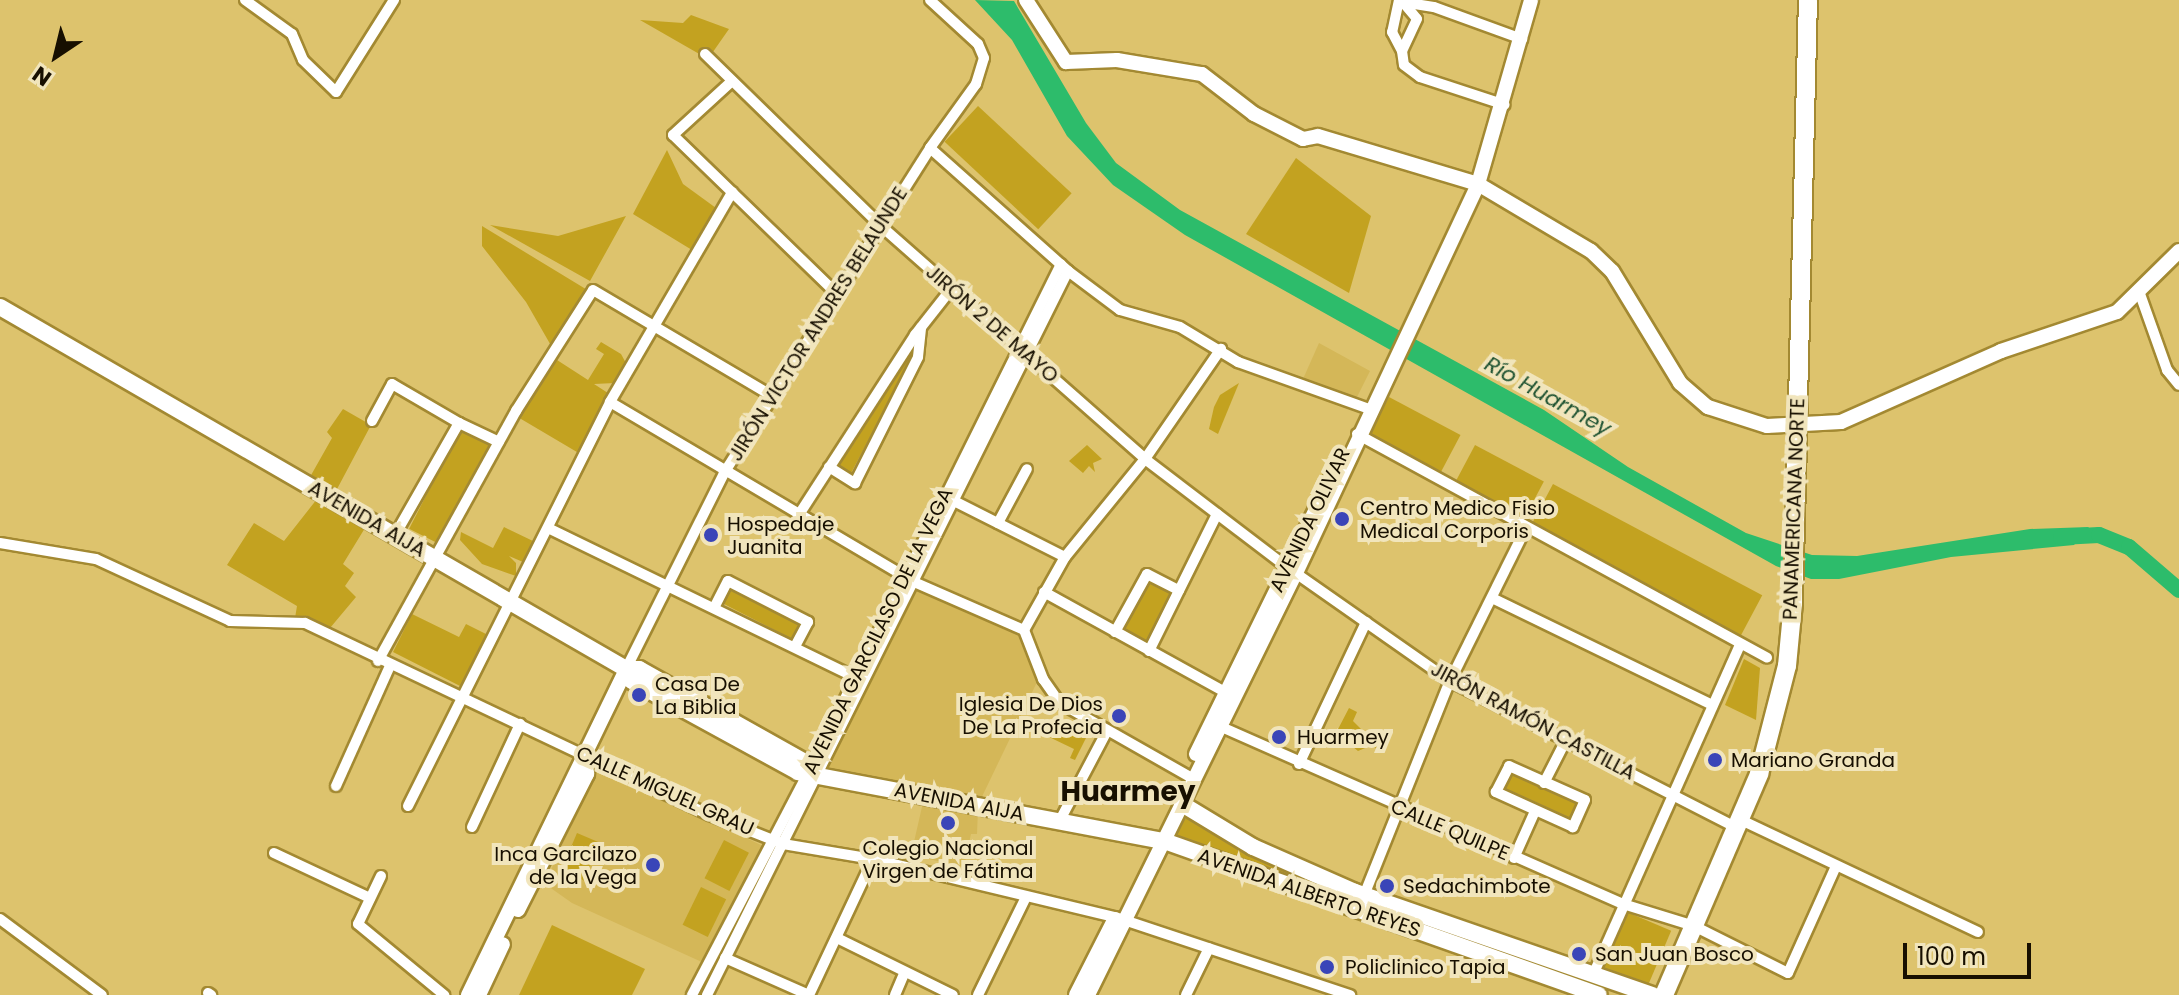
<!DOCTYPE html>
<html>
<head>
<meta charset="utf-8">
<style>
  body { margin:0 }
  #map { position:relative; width:2179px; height:995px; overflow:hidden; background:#ddc36d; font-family:Poppins,sans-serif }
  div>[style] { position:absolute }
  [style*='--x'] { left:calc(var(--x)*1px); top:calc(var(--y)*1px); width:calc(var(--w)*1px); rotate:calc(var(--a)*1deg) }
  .built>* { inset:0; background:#d4b758 }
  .green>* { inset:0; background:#c3a220; transform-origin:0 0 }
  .water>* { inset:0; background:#2dbc6b }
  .river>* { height:16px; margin:-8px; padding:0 8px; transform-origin:8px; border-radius:8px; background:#2dbc6b }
  .roads { filter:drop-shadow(2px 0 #a38932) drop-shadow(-2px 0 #a38932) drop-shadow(0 2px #a38932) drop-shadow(0 -2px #a38932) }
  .street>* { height:10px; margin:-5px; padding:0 5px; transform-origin:5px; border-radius:5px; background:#fff }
  .secondary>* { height:14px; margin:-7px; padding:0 7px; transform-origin:7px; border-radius:7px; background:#fff }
  .primary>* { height:16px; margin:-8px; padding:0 8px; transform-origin:8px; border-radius:8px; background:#fff }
  .highway>* { height:18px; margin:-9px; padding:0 9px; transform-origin:9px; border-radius:9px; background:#fff }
  .dots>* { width:22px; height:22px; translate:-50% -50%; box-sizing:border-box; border:4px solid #f1e5bc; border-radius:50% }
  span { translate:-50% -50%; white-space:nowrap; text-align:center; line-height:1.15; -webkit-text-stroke:8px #f1e5bc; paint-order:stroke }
  .street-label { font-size:20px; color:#170f00 }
  .poi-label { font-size:20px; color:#170f00 }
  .left { translate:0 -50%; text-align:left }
  .right { translate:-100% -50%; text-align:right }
  .water-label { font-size:22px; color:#1f5332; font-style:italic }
  .district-label { font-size:28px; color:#170f00; font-weight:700 }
  .north { position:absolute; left:16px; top:16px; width:80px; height:80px; -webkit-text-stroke:6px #f1e5bc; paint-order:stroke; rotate:215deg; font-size:22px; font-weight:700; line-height:32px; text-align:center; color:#170f00 }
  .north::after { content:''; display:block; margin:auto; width:28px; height:36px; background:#170f00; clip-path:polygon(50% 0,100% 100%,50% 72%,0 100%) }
  .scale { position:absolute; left:1903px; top:943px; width:128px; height:36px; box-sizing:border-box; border:4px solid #170f00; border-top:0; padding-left:10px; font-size:24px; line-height:28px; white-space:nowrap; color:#170f00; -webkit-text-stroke:6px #f1e5bc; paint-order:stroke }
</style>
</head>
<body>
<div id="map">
  <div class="built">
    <i style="clip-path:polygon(1319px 343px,1370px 371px,1356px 399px,1303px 379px)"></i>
    <i style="clip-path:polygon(915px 589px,1026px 637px,1038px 680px,978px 805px,827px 771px)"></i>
    <i style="clip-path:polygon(596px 766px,763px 846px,704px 963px,572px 903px,545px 884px)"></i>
    <i style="clip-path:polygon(924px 798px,962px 807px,962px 812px,978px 809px,977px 834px,971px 834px,964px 867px,911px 855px)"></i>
  </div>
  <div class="green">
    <i style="clip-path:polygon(691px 15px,729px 29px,708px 59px,640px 20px,683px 23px)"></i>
    <i style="left:978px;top:106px;width:128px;height:49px;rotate:43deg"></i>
    <i style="clip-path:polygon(667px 150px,683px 184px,716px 208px,692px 250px,633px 214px)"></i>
    <i style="clip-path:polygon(1296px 158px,1371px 216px,1349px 293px,1246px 234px)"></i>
    <i style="clip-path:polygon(626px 216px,590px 281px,490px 225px,558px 236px)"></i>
    <i style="clip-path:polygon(482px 226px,589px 291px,553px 349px,526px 302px,482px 246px)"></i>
    <i style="clip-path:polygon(601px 342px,621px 354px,627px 365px,615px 383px,594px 384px,611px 395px,582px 455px,516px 416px,557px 360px,588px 380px,604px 354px,596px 349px)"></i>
    <i style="clip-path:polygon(914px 345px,912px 358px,850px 475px,837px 466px)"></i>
    <i style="clip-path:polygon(1239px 383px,1218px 434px,1209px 429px,1214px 407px,1220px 395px)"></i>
    <i style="left:1389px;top:397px;width:81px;height:44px;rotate:28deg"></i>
    <i style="clip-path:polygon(343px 409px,371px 425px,336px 491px,310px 477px,332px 438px,327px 432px)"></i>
    <i style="left:460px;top:429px;width:37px;height:112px;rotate:27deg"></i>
    <i style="clip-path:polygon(1087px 445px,1102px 459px,1093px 463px,1095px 472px,1089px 466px,1083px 473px,1069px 461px)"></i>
    <i style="left:1475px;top:445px;width:78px;height:43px;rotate:28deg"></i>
    <i style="left:1553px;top:484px;width:237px;height:47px;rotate:28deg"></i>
    <i style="clip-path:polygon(317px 499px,365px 528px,343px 564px,354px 573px,345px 586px,356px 597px,330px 628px,295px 618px,297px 606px,227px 565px,254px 523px,284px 541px)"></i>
    <i style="clip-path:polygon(504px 527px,533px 541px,523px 562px,509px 556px,516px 563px,516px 576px,482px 564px,460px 540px,461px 532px,493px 548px)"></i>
    <i style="left:1147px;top:579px;width:30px;height:58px;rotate:28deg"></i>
    <i style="clip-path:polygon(728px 589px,799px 623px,792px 639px,722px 603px)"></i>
    <i style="clip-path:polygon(412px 614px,459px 637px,466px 624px,488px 635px,462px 687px,393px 652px)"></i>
    <i style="clip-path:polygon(1744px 659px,1760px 668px,1756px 720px,1725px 705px)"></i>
    <i style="clip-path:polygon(1349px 708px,1357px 712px,1353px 721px,1364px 732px,1389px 741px,1380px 750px,1370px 746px,1358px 751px,1336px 733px)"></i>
    <i style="clip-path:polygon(1057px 718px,1088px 734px,1075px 760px,1070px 758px,1074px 749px,1047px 736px)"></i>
    <i style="clip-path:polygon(1511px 771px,1577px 804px,1570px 821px,1505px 792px)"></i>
    <i style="clip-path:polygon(1189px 816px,1353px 896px,1352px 903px,1186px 847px,1176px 836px,1179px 824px)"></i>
    <i style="left:577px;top:833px;width:25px;height:41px;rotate:23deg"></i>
    <i style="left:724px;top:840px;width:28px;height:43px;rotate:27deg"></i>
    <i style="left:701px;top:887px;width:28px;height:42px;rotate:26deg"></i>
    <i style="left:1627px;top:912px;width:48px;height:66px;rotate:23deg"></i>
    <i style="clip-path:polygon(552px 925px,645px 969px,632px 995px,519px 995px)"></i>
  </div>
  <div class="water">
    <i style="clip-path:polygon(975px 0,1014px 1px,1086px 123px,1116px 163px,1180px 210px,1544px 410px,1628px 467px,1746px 533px,1812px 555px,1857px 556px,2030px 529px,2089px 527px,2074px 545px,1951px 557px,1839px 579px,1811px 579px,1776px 566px,1185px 235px,1113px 185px,1067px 136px,1012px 40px)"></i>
  </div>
  <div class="river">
    <i style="--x:2061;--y:537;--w:38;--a:-3"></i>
    <i style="--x:2099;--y:535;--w:32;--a:22"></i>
    <i style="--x:2129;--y:547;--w:66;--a:40.7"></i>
  </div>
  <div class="roads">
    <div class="street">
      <i style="--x:245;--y:0;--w:58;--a:35.9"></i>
      <i style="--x:292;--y:34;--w:28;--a:67"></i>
      <i style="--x:303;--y:60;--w:46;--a:44.1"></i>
      <i style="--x:336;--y:92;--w:109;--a:-57.8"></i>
      <i style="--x:1399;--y:0;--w:33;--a:102"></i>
      <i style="--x:1392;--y:32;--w:21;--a:62"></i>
      <i style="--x:1402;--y:1;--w:23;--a:50"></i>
      <i style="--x:1417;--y:19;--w:35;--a:115"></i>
      <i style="--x:1402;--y:51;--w:14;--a:82"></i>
      <i style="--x:1404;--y:65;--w:20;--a:37"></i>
      <i style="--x:1420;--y:77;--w:89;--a:18.2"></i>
      <i style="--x:1402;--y:2;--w:32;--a:9"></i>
      <i style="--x:1434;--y:7;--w:94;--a:20"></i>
      <i style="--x:705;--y:54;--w:246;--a:44.3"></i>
      <i style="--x:881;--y:226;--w:352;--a:41.4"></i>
      <i style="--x:1145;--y:459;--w:178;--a:37.3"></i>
      <i style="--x:1287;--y:567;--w:199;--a:35"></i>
      <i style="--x:1450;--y:681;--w:322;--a:27.1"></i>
      <i style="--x:732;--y:81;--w:80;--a:137.5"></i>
      <i style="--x:673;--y:135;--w:230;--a:44.1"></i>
      <i style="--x:930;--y:148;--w:185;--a:41.7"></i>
      <i style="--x:1068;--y:271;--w:65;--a:36.9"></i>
      <i style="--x:1120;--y:310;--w:62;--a:15.8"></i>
      <i style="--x:1180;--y:327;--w:68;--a:31.1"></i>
      <i style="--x:1238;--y:362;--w:139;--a:19.7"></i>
      <i style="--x:2140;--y:294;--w:81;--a:70.4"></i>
      <i style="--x:2167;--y:370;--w:19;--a:51"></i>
      <i style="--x:610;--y:402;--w:353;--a:30.6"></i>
      <i style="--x:914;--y:582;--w:120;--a:23.6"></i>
      <i style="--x:372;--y:421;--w:42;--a:-61.6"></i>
      <i style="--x:392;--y:384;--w:78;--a:30.2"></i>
      <i style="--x:1357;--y:434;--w:467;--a:28.6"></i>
      <i style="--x:829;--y:467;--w:31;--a:32"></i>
      <i style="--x:855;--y:483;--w:141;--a:-63.4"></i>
      <i style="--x:918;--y:357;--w:30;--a:-84"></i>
      <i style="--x:954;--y:501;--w:124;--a:26.8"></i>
      <i style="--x:798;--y:516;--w:216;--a:-57.1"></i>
      <i style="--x:915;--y:335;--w:60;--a:-51.8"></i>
      <i style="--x:998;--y:523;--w:61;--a:-61.8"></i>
      <i style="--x:548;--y:528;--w:346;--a:25.9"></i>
      <i style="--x:395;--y:535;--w:129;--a:-60.3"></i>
      <i style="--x:459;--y:423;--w:44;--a:25.4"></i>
      <i style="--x:0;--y:543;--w:97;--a:9.5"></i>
      <i style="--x:96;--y:559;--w:148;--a:24.8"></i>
      <i style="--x:230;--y:621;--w:75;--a:1.5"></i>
      <i style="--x:305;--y:623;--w:448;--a:25.4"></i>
      <i style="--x:710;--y:815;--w:79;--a:21.7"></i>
      <i style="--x:783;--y:844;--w:91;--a:9.5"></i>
      <i style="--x:873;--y:859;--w:249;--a:13.5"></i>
      <i style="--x:1115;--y:917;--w:248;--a:18.4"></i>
      <i style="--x:1044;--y:592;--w:207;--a:28.9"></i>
      <i style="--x:1492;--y:598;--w:245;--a:25.9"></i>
      <i style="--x:715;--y:606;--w:28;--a:-63"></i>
      <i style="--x:728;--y:581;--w:90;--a:27.1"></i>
      <i style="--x:808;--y:622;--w:27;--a:118"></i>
      <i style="--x:1024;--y:630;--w:84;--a:-60.7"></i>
      <i style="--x:1065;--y:557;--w:127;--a:-50.8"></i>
      <i style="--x:1145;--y:459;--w:134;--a:-55.4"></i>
      <i style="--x:1024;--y:630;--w:53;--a:68.8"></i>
      <i style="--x:1043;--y:679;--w:29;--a:55"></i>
      <i style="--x:1060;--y:703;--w:154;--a:29.6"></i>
      <i style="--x:1115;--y:632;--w:66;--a:-61.1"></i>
      <i style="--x:1147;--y:574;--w:36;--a:27"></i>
      <i style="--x:1149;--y:651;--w:153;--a:-63.6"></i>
      <i style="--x:378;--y:661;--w:286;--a:-61.1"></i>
      <i style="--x:516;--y:411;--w:143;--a:-57.5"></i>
      <i style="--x:593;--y:290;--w:208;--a:30.6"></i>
      <i style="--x:626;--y:669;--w:219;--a:-63.4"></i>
      <i style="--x:724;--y:473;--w:385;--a:-57.6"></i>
      <i style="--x:930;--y:148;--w:79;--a:-54.3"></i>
      <i style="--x:976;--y:84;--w:27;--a:-73"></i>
      <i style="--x:984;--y:58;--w:15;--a:-113"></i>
      <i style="--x:978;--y:44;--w:65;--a:-137.5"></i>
      <i style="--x:1217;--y:725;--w:444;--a:23.8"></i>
      <i style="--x:1623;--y:904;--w:74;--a:17.2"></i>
      <i style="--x:1694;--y:926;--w:105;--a:26.6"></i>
      <i style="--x:1788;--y:973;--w:117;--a:-65.8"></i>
      <i style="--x:1299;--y:764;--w:157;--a:-64.7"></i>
      <i style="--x:1509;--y:766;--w:83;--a:24.1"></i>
      <i style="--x:1585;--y:800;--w:30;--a:114"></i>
      <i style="--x:1573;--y:827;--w:85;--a:-155.6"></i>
      <i style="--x:1496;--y:792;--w:29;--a:-63"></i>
      <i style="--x:1544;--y:783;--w:48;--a:-62.9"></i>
      <i style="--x:336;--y:786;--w:132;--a:-65.8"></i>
      <i style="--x:408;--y:806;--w:452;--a:-63.4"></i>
      <i style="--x:610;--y:402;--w:243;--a:-59.8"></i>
      <i style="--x:1741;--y:820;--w:262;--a:25.3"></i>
      <i style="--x:1059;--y:822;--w:103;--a:-62.2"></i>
      <i style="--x:472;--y:827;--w:114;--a:-65"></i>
      <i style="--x:274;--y:853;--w:106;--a:25.1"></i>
      <i style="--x:1514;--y:858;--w:51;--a:-65.9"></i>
      <i style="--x:381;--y:876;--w:53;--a:115.6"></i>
      <i style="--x:358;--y:924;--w:112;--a:39.5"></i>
      <i style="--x:1363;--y:898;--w:234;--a:-68.2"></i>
      <i style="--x:1450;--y:681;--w:169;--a:-63.6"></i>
      <i style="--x:0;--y:919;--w:127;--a:36.7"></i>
      <i style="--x:837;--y:938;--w:129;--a:26.2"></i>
      <i style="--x:725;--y:958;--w:92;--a:23.8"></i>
      <i style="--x:1593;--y:975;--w:361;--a:-66"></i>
      <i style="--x:208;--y:993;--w:4;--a:34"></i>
      <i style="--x:692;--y:995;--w:253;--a:-62.4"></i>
      <i style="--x:809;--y:771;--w:566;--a:-63.57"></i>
      <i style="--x:707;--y:995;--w:809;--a:-63.5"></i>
      <i style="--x:809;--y:995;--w:150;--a:-64.8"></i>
      <i style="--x:895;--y:995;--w:25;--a:-67"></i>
      <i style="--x:978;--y:995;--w:109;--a:-63.9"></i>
      <i style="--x:1186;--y:995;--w:52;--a:-63.9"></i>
    </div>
    <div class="secondary">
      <i style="--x:1026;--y:0;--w:74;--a:57.2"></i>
      <i style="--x:1066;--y:62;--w:51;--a:-2.2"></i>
      <i style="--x:1117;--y:60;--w:86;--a:9.4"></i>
      <i style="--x:1202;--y:74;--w:66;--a:37.6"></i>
      <i style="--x:1254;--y:114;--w:55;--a:27"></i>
      <i style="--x:1303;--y:139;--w:15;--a:-11"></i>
      <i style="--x:1318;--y:136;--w:167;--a:16.7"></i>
      <i style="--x:1478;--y:184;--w:131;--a:30.7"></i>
      <i style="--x:1591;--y:251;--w:29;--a:44"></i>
      <i style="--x:1612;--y:271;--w:131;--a:58.7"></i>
      <i style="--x:1680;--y:383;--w:37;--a:41"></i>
      <i style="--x:1708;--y:407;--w:62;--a:17.9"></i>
      <i style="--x:1767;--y:426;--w:74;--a:-3.1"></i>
      <i style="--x:1841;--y:422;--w:175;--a:-23.9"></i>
      <i style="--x:2001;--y:351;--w:122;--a:-18.6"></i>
      <i style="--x:2117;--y:312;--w:87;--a:-44.5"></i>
      <i style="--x:1196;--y:754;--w:307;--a:-63.9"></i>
      <i style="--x:518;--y:910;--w:153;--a:-63.1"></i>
      <i style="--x:587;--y:774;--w:19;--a:-96"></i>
      <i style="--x:468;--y:995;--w:362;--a:-64.1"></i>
      <i style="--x:479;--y:995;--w:56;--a:-64.8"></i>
      <i style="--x:1076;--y:995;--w:84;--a:-63.1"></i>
      <i style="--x:1088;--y:995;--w:470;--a:-63.8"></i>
      <i style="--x:1296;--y:573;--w:429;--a:-64.9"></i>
      <i style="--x:1478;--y:184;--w:191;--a:-73.9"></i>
    </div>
    <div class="primary">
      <i style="--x:0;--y:307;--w:723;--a:30.04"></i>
      <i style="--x:626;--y:669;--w:13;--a:0"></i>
      <i style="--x:639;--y:669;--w:190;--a:29.3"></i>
      <i style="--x:805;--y:762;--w:10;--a:66"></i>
      <i style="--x:626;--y:669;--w:13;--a:63"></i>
      <i style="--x:632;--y:681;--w:189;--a:28.7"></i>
      <i style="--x:798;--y:772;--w:372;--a:10.7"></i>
      <i style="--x:1164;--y:841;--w:461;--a:19.5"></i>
      <i style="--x:1182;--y:804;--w:83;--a:31.2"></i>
      <i style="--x:1253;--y:847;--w:111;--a:23.8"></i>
      <i style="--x:1355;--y:892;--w:315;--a:19.1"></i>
    </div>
    <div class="highway">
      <i style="--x:1664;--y:995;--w:241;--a:-66.7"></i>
      <i style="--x:1759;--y:774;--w:112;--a:-75.5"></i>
      <i style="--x:1787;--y:666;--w:63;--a:-84.6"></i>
      <i style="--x:1793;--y:603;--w:603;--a:-88.58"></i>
    </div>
  </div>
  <div class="dots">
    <i style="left:1342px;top:519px;background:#3a45b8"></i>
    <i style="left:711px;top:535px;background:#3a45b8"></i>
    <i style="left:639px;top:695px;background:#3a45b8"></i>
    <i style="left:1119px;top:716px;background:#3a45b8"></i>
    <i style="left:1279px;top:737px;background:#3a45b8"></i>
    <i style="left:1715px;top:760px;background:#3a45b8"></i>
    <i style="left:948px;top:823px;background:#3a45b8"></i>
    <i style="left:653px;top:865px;background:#3a45b8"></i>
    <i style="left:1387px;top:886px;background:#3a45b8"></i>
    <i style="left:1579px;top:954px;background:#3a45b8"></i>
    <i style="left:1327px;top:967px;background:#3a45b8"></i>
  </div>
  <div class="street-label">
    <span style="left:818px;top:324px;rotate:-58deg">JIRÓN VICTOR ANDRES BELAUNDE</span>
    <span style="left:992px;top:324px;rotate:41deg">JIRÓN 2 DE MAYO</span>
    <span style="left:1794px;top:509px;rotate:-88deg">PANAMERICANA NORTE</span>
    <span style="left:367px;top:519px;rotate:30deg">AVENIDA AIJA</span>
    <span style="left:1310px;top:520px;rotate:-64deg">AVENIDA OLIVAR</span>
    <span style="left:878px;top:631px;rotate:-64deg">AVENIDA GARCILASO DE LA VEGA</span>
    <span style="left:1533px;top:721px;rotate:28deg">JIRÓN RAMÓN CASTILLA</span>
    <span style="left:665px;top:791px;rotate:24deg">CALLE MIGUEL GRAU</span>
    <span style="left:959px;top:802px;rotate:11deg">AVENIDA AIJA</span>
    <span style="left:1450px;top:830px;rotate:23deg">CALLE QUILPE</span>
    <span style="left:1309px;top:893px;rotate:19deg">AVENIDA ALBERTO REYES</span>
  </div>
  <div class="poi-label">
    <span class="left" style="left:1360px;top:520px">Centro Medico Fisio<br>Medical Corporis</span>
    <span class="left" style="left:727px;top:536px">Hospedaje<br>Juanita</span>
    <span class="left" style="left:655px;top:696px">Casa De<br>La Biblia</span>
    <span class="right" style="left:1103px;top:716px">Iglesia De Dios<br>De La Profecia</span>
    <span class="left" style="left:1297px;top:737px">Huarmey</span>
    <span class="left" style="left:1731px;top:760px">Mariano Granda</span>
    <span style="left:948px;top:860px">Colegio Nacional<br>Virgen de Fátima</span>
    <span class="right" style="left:637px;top:866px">Inca Garcilazo<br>de la Vega</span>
    <span class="left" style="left:1403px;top:886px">Sedachimbote</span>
    <span class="left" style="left:1595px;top:954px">San Juan Bosco</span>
    <span class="left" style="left:1345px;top:967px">Policlinico Tapia</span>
  </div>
  <div class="water-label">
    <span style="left:1548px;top:396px;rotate:29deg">Río Huarmey</span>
  </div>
  <div class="district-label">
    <span style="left:1128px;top:792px">Huarmey</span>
  </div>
  <div class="north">N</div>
  <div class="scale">100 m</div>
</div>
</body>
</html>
